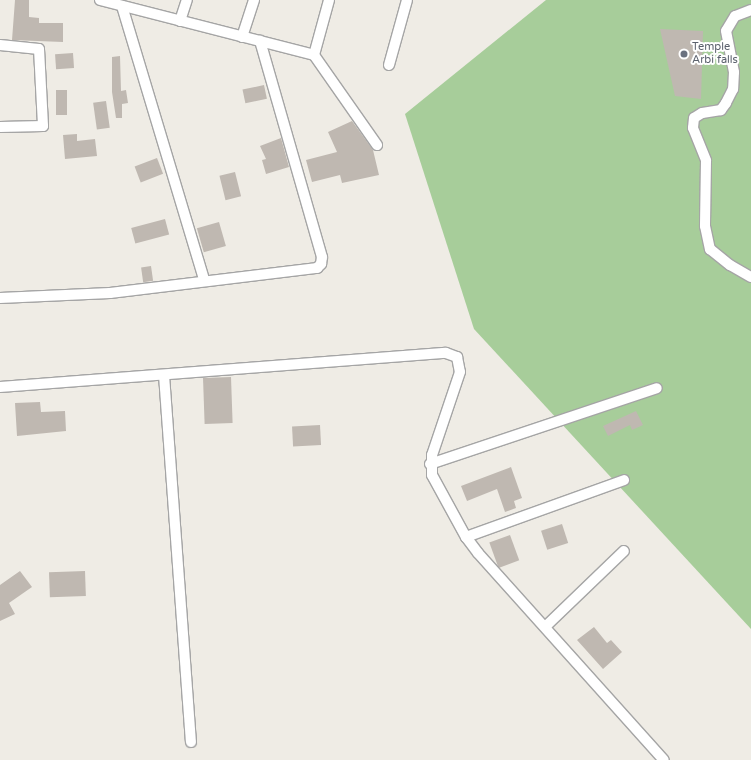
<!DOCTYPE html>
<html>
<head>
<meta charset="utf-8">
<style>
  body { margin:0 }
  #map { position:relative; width:751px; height:760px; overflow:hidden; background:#efece5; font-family:"Varela Round",sans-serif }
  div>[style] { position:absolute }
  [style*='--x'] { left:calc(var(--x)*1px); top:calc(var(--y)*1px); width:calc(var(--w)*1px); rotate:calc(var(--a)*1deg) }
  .forest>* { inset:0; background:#a7cd9a }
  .building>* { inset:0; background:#bfb8b1; transform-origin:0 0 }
  .roads { filter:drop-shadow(1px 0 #a5a5a5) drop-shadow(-1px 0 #a5a5a5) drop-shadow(0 1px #a5a5a5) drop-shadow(0 -1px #a5a5a5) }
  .minor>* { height:10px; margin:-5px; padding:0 5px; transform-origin:5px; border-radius:5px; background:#fff }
  .dots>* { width:11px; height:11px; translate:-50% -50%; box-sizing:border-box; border:2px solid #fff; border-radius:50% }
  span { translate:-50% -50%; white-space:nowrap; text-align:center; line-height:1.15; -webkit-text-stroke:4px #fff; paint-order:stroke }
  .worship-label { font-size:11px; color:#5b616d }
  .left { translate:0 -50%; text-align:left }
</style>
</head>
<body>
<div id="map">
  <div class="forest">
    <i style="clip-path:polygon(546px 0,751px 0,751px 629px,474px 329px,405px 114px)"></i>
  </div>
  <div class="building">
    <i style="clip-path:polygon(15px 0,29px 0,29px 17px,39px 18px,39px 23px,63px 23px,63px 42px,12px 40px)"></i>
    <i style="clip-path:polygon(660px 29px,703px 31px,701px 99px,675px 96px)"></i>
    <i style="left:73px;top:53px;width:15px;height:18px;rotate:86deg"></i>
    <i style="clip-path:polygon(120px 56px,121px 91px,126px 90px,128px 103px,122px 104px,122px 118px,116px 118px,112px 92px,112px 57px)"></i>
    <i style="left:264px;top:85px;width:14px;height:22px;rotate:78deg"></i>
    <i style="left:67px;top:90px;width:25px;height:11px;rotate:90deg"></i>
    <i style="left:106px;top:101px;width:27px;height:13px;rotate:82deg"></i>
    <i style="clip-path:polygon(352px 121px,373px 150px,379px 175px,342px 183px,340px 175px,312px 182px,306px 160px,337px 152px,328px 132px)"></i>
    <i style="clip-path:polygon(77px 134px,77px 141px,95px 139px,97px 156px,65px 159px,63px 135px)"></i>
    <i style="clip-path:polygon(281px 138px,289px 167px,266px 174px,262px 160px,266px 159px,260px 146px)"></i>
    <i style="left:157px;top:158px;width:17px;height:24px;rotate:69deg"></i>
    <i style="left:235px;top:172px;width:25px;height:16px;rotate:76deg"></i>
    <i style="left:165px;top:219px;width:16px;height:35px;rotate:75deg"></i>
    <i style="left:219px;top:222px;width:25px;height:23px;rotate:74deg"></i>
    <i style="left:151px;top:266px;width:15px;height:10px;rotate:82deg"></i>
    <i style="left:231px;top:377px;width:46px;height:28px;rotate:88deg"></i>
    <i style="clip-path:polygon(40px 402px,41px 412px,65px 411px,66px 431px,17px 436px,15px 403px)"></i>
    <i style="clip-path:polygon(636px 411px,643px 425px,632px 430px,630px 425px,608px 436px,603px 426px)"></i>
    <i style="left:320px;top:425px;width:20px;height:28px;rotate:87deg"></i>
    <i style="clip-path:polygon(511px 467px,522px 498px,514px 501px,516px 508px,505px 512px,497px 489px,467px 501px,461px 486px)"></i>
    <i style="left:562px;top:524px;width:20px;height:22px;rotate:72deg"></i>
    <i style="left:510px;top:535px;width:27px;height:22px;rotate:70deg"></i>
    <i style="clip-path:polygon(20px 571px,32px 587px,9px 603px,15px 614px,0 621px,0 585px)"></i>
    <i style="left:85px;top:571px;width:25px;height:36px;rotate:88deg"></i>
    <i style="clip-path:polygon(594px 627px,607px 643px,611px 640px,622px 652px,603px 669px,577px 640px)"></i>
  </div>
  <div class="roads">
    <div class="minor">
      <i style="--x:100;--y:0;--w:221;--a:14.4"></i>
      <i style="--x:314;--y:55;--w:57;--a:-74.7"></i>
      <i style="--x:122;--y:6;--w:286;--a:73.3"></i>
      <i style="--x:751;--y:10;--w:17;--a:159"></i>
      <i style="--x:735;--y:16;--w:17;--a:121"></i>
      <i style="--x:726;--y:31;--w:42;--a:79"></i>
      <i style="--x:734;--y:72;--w:17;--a:93"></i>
      <i style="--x:733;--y:89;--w:16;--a:117"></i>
      <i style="--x:726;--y:103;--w:9;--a:126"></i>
      <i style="--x:721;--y:110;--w:19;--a:171"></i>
      <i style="--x:702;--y:113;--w:9;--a:148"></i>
      <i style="--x:694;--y:118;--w:10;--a:96"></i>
      <i style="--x:693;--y:128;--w:35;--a:68"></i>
      <i style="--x:706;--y:161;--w:65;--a:90.9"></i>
      <i style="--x:705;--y:226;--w:24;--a:78"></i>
      <i style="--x:710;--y:249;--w:26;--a:39"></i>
      <i style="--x:730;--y:265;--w:24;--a:30"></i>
      <i style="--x:180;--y:21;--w:22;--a:-72"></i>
      <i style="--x:242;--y:37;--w:39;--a:-72"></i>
      <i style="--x:0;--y:45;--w:39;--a:6"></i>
      <i style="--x:39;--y:49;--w:77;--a:87"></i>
      <i style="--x:43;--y:126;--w:43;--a:178.7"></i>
      <i style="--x:314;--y:55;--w:110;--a:55"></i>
      <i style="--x:389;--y:65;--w:67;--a:-74.5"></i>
      <i style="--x:0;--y:298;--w:110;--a:-2.6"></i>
      <i style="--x:110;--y:293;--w:209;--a:-6.9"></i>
      <i style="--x:317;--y:268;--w:6;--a:-45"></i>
      <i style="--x:321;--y:264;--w:7;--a:-82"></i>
      <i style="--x:322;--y:257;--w:225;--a:-106"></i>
      <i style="--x:164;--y:375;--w:368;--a:85.8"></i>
      <i style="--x:0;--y:387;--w:447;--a:-4.4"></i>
      <i style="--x:446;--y:353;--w:12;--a:20"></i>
      <i style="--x:457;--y:357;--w:15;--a:79"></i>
      <i style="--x:460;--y:372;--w:88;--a:108.6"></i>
      <i style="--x:432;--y:455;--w:20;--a:90"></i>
      <i style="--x:432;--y:475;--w:71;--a:61.3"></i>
      <i style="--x:466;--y:537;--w:20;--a:53"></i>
      <i style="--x:478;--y:553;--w:278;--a:48.1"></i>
      <i style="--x:430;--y:464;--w:239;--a:-18.5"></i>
      <i style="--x:466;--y:537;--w:168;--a:-19.8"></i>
      <i style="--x:546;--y:626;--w:108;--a:-43.9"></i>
    </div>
  </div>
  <div class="dots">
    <i style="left:684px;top:54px;background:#6b7280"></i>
  </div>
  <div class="worship-label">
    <span class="left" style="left:692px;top:54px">Temple<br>Arbi falls</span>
  </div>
</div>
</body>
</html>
